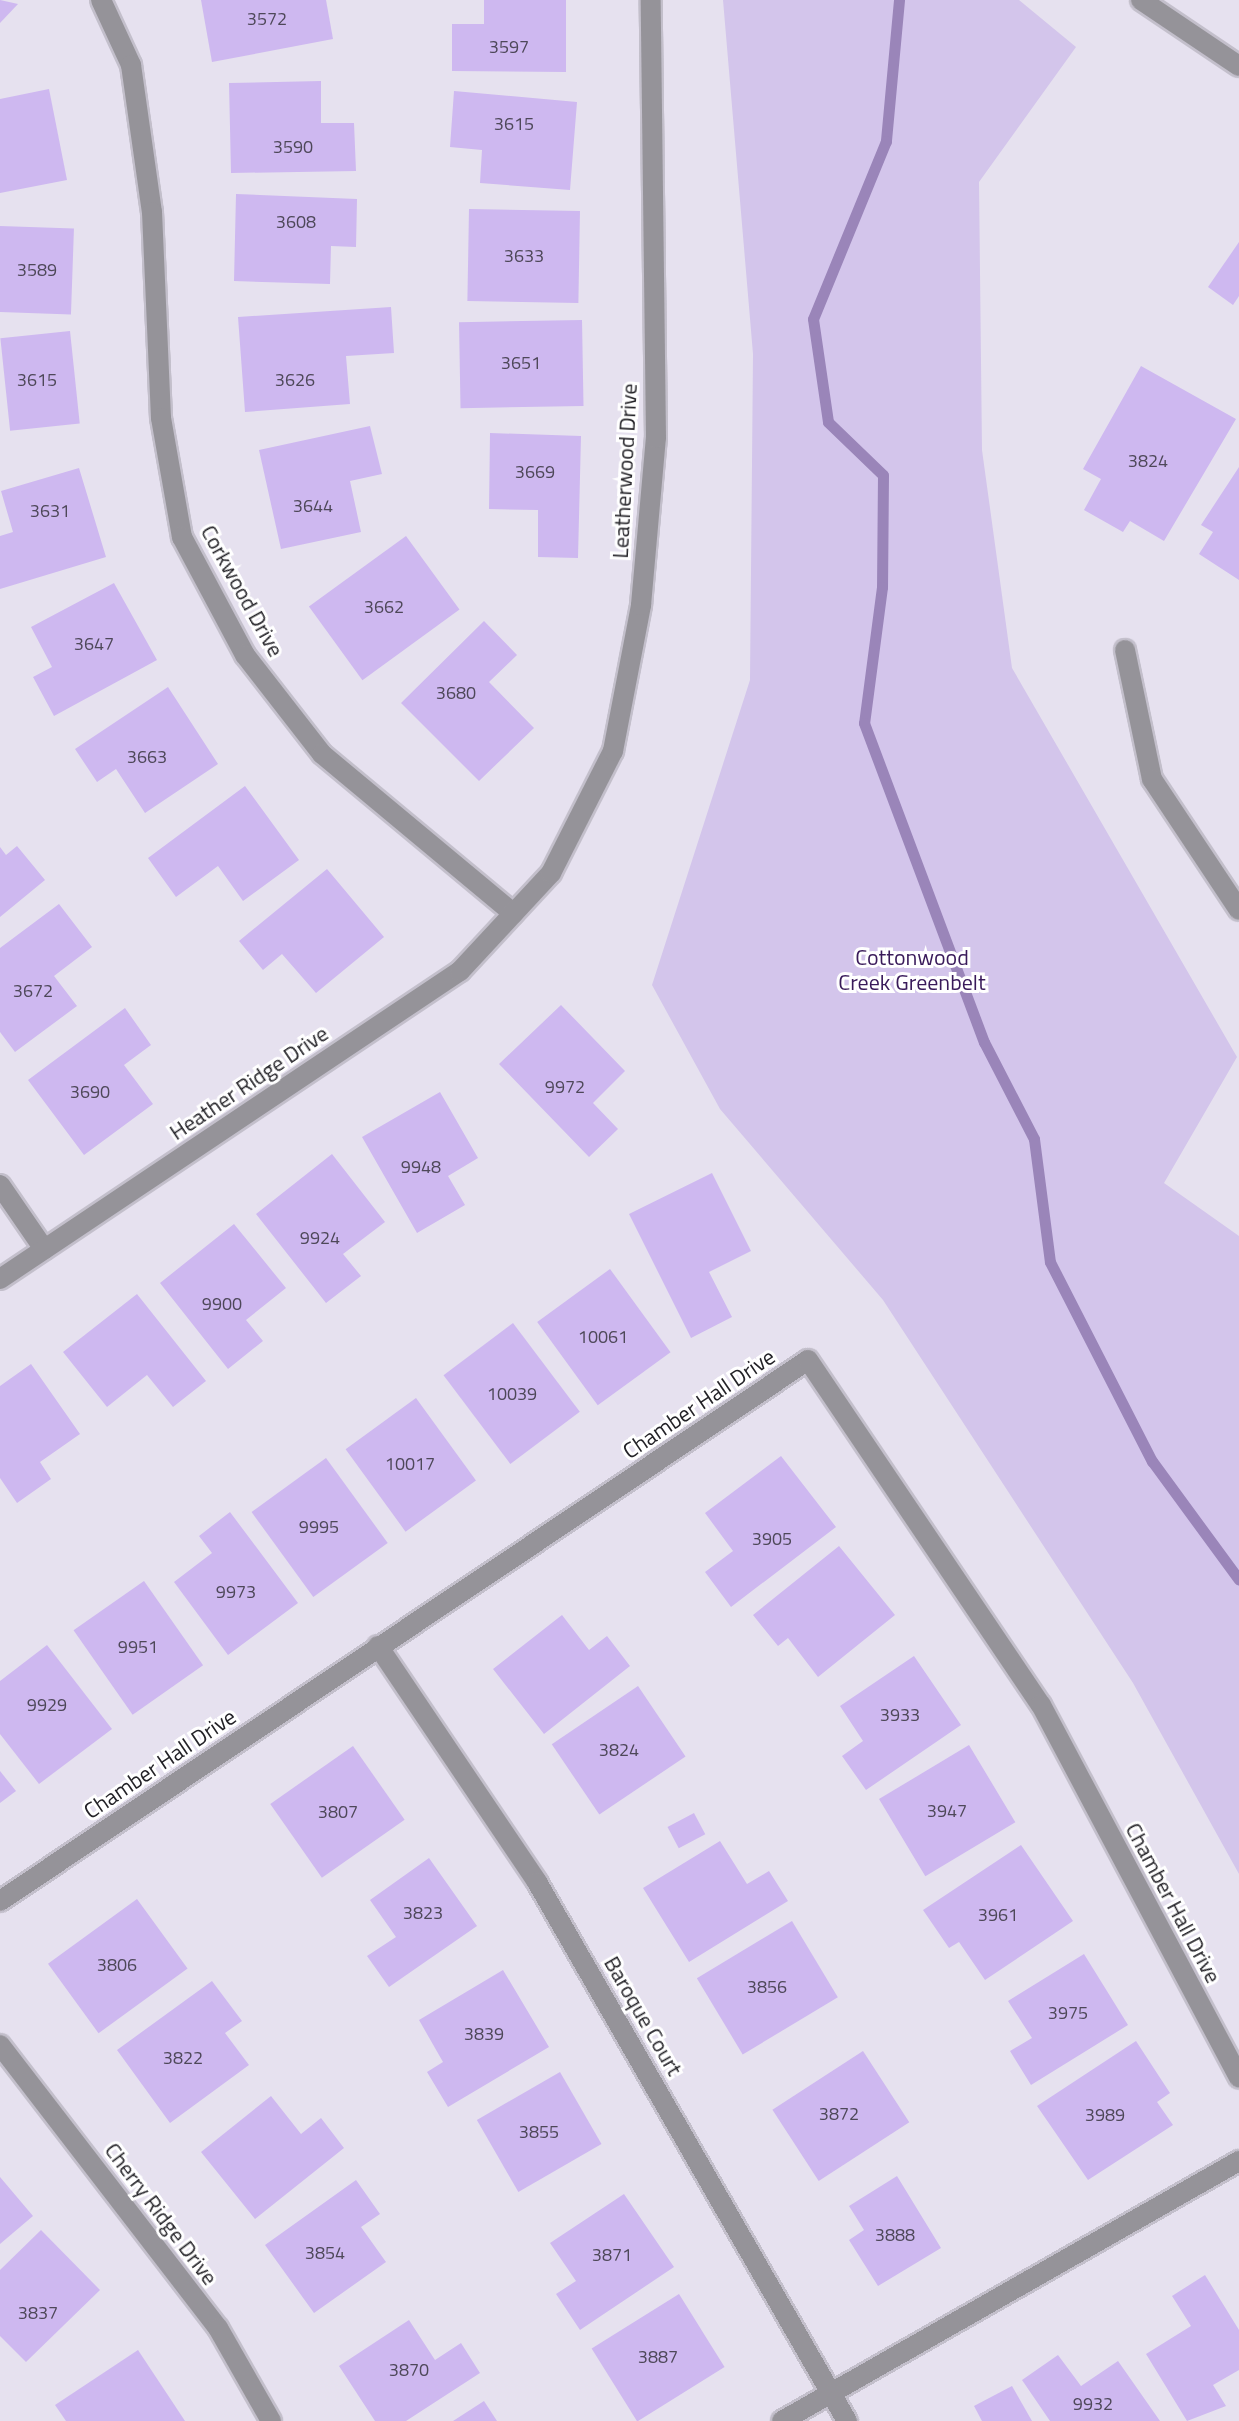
<!DOCTYPE html>
<html>
<head>
<meta charset="utf-8">
<style>
  body { margin:0 }
  #map { position:relative; width:1239px; height:2421px; overflow:hidden; background:#e6e1ef; font-family:"Titillium Web",sans-serif }
  div>[style] { position:absolute }
  [style*='--x'] { left:calc(var(--x)*1px); top:calc(var(--y)*1px); width:calc(var(--w)*1px); rotate:calc(var(--a)*1deg) }
  .green>* { inset:0; background:#d3c5eb }
  .stream>* { height:11px; margin:-5.5px; padding:0 5.5px; transform-origin:5.5px; border-radius:5.5px; background:#9a85b9 }
  .building>* { inset:0; background:#ceb8f0; transform-origin:0 0 }
  .roads { filter:drop-shadow(2px 0 #c3bfcb) drop-shadow(-2px 0 #c3bfcb) drop-shadow(0 2px #c3bfcb) drop-shadow(0 -2px #c3bfcb) }
  .minor>* { height:20px; margin:-10px; padding:0 10px; transform-origin:10px; border-radius:10px; background:#959399 }
  span { translate:-50% -50%; white-space:nowrap; text-align:center; line-height:1.15; -webkit-text-stroke:6px #fff; paint-order:stroke }
  .number-label { font-size:18px; color:#4e4859 }
  .number-label span { -webkit-text-stroke-width:0 }
  .street-label { font-size:22px; color:#232227 }
  .park-label { font-size:22px; color:#391a5a }
</style>
</head>
<body>
<div id="map">
  <div class="green">
    <i style="clip-path:polygon(723px 0,1019px 0,1076px 47px,979px 182px,982px 450px,1012px 668px,1237px 1057px,1164px 1183px,1239px 1236px,1239px 1874px,1133px 1683px,883px 1300px,720px 1109px,652px 985px,750px 680px,753px 354px)"></i>
  </div>
  <div class="stream">
    <i style="--x:899;--y:0;--w:142;--a:95.3"></i>
    <i style="--x:886;--y:141;--w:192;--a:112.3"></i>
    <i style="--x:813;--y:319;--w:104;--a:81.7"></i>
    <i style="--x:828;--y:422;--w:76;--a:43.9"></i>
    <i style="--x:883;--y:475;--w:112;--a:90.5"></i>
    <i style="--x:882;--y:587;--w:137;--a:97.5"></i>
    <i style="--x:864;--y:723;--w:341;--a:69.4"></i>
    <i style="--x:984;--y:1042;--w:109;--a:62.7"></i>
    <i style="--x:1034;--y:1139;--w:124;--a:82.6"></i>
    <i style="--x:1050;--y:1262;--w:224;--a:62.9"></i>
    <i style="--x:1152;--y:1461;--w:147;--a:53.8"></i>
  </div>
  <div class="building">
    <i style="clip-path:polygon(0 0,18px 4px,0 23px)"></i>
    <i style="clip-path:polygon(201px 0,326px 0,333px 39px,212px 62px)"></i>
    <i style="clip-path:polygon(484px 0,566px 0,566px 72px,452px 71px,452px 24px,484px 24px)"></i>
    <i style="clip-path:polygon(321px 81px,321px 123px,354px 123px,356px 171px,231px 173px,229px 83px)"></i>
    <i style="clip-path:polygon(49px 89px,67px 180px,0 193px,0 99px)"></i>
    <i style="clip-path:polygon(454px 91px,577px 102px,570px 190px,480px 183px,482px 150px,450px 147px)"></i>
    <i style="clip-path:polygon(236px 194px,357px 199px,356px 247px,331px 246px,330px 284px,234px 281px)"></i>
    <i style="left:469px;top:209px;width:111px;height:92px;rotate:1deg"></i>
    <i style="left:0;top:226px;width:74px;height:86px;rotate:2deg"></i>
    <i style="clip-path:polygon(1239px 242px,1239px 296px,1233px 305px,1208px 287px)"></i>
    <i style="clip-path:polygon(391px 307px,394px 353px,346px 356px,350px 404px,245px 412px,238px 317px)"></i>
    <i style="left:582px;top:320px;width:86px;height:123px;rotate:89deg"></i>
    <i style="left:70px;top:331px;width:93px;height:70px;rotate:84deg"></i>
    <i style="clip-path:polygon(1141px 366px,1236px 419px,1164px 541px,1130px 521px,1123px 532px,1084px 510px,1101px 479px,1083px 469px)"></i>
    <i style="clip-path:polygon(370px 426px,382px 474px,350px 481px,361px 532px,281px 549px,259px 450px)"></i>
    <i style="clip-path:polygon(490px 433px,581px 436px,578px 558px,538px 557px,538px 510px,489px 509px)"></i>
    <i style="clip-path:polygon(1239px 467px,1239px 580px,1199px 554px,1213px 532px,1201px 525px)"></i>
    <i style="clip-path:polygon(79px 468px,106px 557px,0 589px,0 536px,13px 532px,1px 491px)"></i>
    <i style="left:406px;top:536px;width:91px;height:120px;rotate:54deg"></i>
    <i style="clip-path:polygon(114px 583px,157px 660px,54px 716px,33px 677px,52px 667px,31px 627px)"></i>
    <i style="clip-path:polygon(484px 621px,517px 655px,489px 682px,534px 728px,479px 781px,401px 703px)"></i>
    <i style="clip-path:polygon(168px 687px,218px 764px,145px 813px,116px 769px,97px 782px,75px 749px)"></i>
    <i style="clip-path:polygon(245px 786px,299px 860px,243px 901px,218px 866px,176px 897px,148px 858px)"></i>
    <i style="clip-path:polygon(17px 846px,45px 880px,0 917px,0 847px,6px 855px)"></i>
    <i style="clip-path:polygon(327px 869px,384px 937px,316px 993px,282px 954px,263px 970px,239px 941px)"></i>
    <i style="clip-path:polygon(59px 904px,92px 947px,54px 976px,77px 1006px,15px 1052px,0 1032px,0 948px)"></i>
    <i style="clip-path:polygon(561px 1005px,625px 1071px,593px 1103px,618px 1129px,589px 1157px,499px 1064px)"></i>
    <i style="clip-path:polygon(125px 1008px,151px 1045px,124px 1065px,153px 1104px,84px 1155px,28px 1080px)"></i>
    <i style="clip-path:polygon(440px 1092px,478px 1158px,448px 1176px,465px 1205px,417px 1233px,362px 1137px)"></i>
    <i style="clip-path:polygon(332px 1154px,385px 1222px,343px 1254px,361px 1276px,326px 1303px,256px 1214px)"></i>
    <i style="clip-path:polygon(712px 1173px,751px 1251px,709px 1272px,732px 1317px,691px 1338px,629px 1214px)"></i>
    <i style="clip-path:polygon(234px 1224px,286px 1288px,246px 1320px,263px 1341px,228px 1369px,160px 1283px)"></i>
    <i style="left:610px;top:1269px;width:103px;height:90px;rotate:54deg"></i>
    <i style="clip-path:polygon(137px 1294px,206px 1381px,173px 1407px,147px 1375px,107px 1407px,63px 1352px)"></i>
    <i style="left:513px;top:1323px;width:111px;height:87px;rotate:53deg"></i>
    <i style="clip-path:polygon(31px 1364px,80px 1434px,40px 1462px,51px 1479px,17px 1503px,0 1478px,0 1386px)"></i>
    <i style="left:416px;top:1398px;width:102px;height:87px;rotate:54deg"></i>
    <i style="clip-path:polygon(781px 1456px,836px 1527px,731px 1607px,705px 1572px,733px 1551px,705px 1513px)"></i>
    <i style="left:326px;top:1458px;width:105px;height:92px;rotate:54deg"></i>
    <i style="clip-path:polygon(230px 1512px,298px 1603px,228px 1655px,174px 1582px,212px 1553px,199px 1536px)"></i>
    <i style="clip-path:polygon(839px 1546px,895px 1615px,818px 1677px,788px 1638px,778px 1646px,753px 1615px)"></i>
    <i style="left:144px;top:1581px;width:103px;height:86px;rotate:55deg"></i>
    <i style="clip-path:polygon(562px 1615px,589px 1650px,607px 1636px,630px 1666px,544px 1734px,493px 1669px)"></i>
    <i style="clip-path:polygon(47px 1645px,112px 1729px,39px 1784px,0 1734px,0 1681px)"></i>
    <i style="clip-path:polygon(914px 1656px,961px 1725px,866px 1790px,842px 1756px,863px 1741px,840px 1706px)"></i>
    <i style="left:638px;top:1686px;width:85px;height:104px;rotate:56deg"></i>
    <i style="left:969px;top:1745px;width:90px;height:105px;rotate:59deg"></i>
    <i style="left:353px;top:1746px;width:90px;height:101px;rotate:55deg"></i>
    <i style="clip-path:polygon(0 1771px,16px 1791px,0 1803px)"></i>
    <i style="left:694px;top:1813px;width:24px;height:30px;rotate:62deg"></i>
    <i style="clip-path:polygon(720px 1841px,747px 1884px,769px 1871px,788px 1901px,689px 1962px,643px 1888px)"></i>
    <i style="clip-path:polygon(1021px 1845px,1073px 1921px,985px 1980px,959px 1942px,949px 1948px,923px 1910px)"></i>
    <i style="clip-path:polygon(429px 1858px,477px 1926px,389px 1987px,367px 1956px,396px 1937px,370px 1900px)"></i>
    <i style="left:137px;top:1899px;width:86px;height:110px;rotate:54deg"></i>
    <i style="left:792px;top:1921px;width:89px;height:111px;rotate:59deg"></i>
    <i style="clip-path:polygon(1084px 1954px,1128px 2025px,1031px 2085px,1010px 2051px,1032px 2038px,1008px 2001px)"></i>
    <i style="clip-path:polygon(503px 1970px,549px 2047px,448px 2107px,427px 2072px,443px 2062px,419px 2020px)"></i>
    <i style="clip-path:polygon(212px 1981px,242px 2021px,225px 2033px,249px 2065px,170px 2123px,117px 2050px)"></i>
    <i style="clip-path:polygon(1136px 2041px,1170px 2093px,1157px 2102px,1173px 2125px,1088px 2180px,1037px 2106px)"></i>
    <i style="left:863px;top:2051px;width:85px;height:108px;rotate:57deg"></i>
    <i style="left:560px;top:2072px;width:83px;height:96px;rotate:60deg"></i>
    <i style="clip-path:polygon(271px 2096px,301px 2134px,321px 2118px,344px 2148px,255px 2219px,201px 2152px)"></i>
    <i style="clip-path:polygon(897px 2176px,941px 2248px,878px 2286px,849px 2240px,864px 2230px,849px 2206px)"></i>
    <i style="clip-path:polygon(0 2177px,33px 2216px,0 2244px)"></i>
    <i style="clip-path:polygon(356px 2180px,380px 2214px,361px 2227px,386px 2262px,314px 2313px,265px 2245px)"></i>
    <i style="clip-path:polygon(624px 2194px,674px 2267px,580px 2330px,556px 2294px,576px 2281px,550px 2243px)"></i>
    <i style="clip-path:polygon(41px 2230px,100px 2290px,26px 2362px,0 2336px,0 2270px)"></i>
    <i style="clip-path:polygon(1205px 2275px,1239px 2330px,1239px 2370px,1213px 2385px,1226px 2406px,1187px 2421px,1146px 2354px,1191px 2326px,1172px 2296px)"></i>
    <i style="left:679px;top:2294px;width:86px;height:103px;rotate:58deg"></i>
    <i style="clip-path:polygon(409px 2320px,435px 2360px,461px 2343px,480px 2373px,406px 2421px,375px 2421px,339px 2366px)"></i>
    <i style="clip-path:polygon(138px 2350px,185px 2421px,66px 2421px,55px 2405px)"></i>
    <i style="clip-path:polygon(1058px 2355px,1081px 2386px,1118px 2361px,1160px 2421px,1050px 2421px,1022px 2380px)"></i>
    <i style="clip-path:polygon(1012px 2386px,1032px 2421px,982px 2421px,974px 2406px)"></i>
    <i style="clip-path:polygon(484px 2401px,497px 2421px,453px 2421px)"></i>
  </div>
  <div class="roads">
    <div class="minor">
      <i style="--x:101;--y:0;--w:72;--a:65.2"></i>
      <i style="--x:131;--y:65;--w:148;--a:81.9"></i>
      <i style="--x:152;--y:212;--w:206;--a:87.5"></i>
      <i style="--x:161;--y:418;--w:121;--a:80"></i>
      <i style="--x:182;--y:537;--w:134;--a:61.9"></i>
      <i style="--x:245;--y:655;--w:125;--a:52.1"></i>
      <i style="--x:322;--y:754;--w:249;--a:39.8"></i>
      <i style="--x:1141;--y:0;--w:118;--a:34"></i>
      <i style="--x:1125;--y:650;--w:132;--a:78.2"></i>
      <i style="--x:1152;--y:779;--w:157;--a:56.4"></i>
      <i style="--x:0;--y:1185;--w:78;--a:55.5"></i>
      <i style="--x:0;--y:1279;--w:554;--a:-33.8"></i>
      <i style="--x:460;--y:971;--w:134;--a:-47.1"></i>
      <i style="--x:551;--y:873;--w:137;--a:-63.1"></i>
      <i style="--x:613;--y:751;--w:149;--a:-79.1"></i>
      <i style="--x:641;--y:605;--w:168;--a:-84.9"></i>
      <i style="--x:656;--y:438;--w:438;--a:-90.7"></i>
      <i style="--x:378;--y:1646;--w:285;--a:56"></i>
      <i style="--x:537;--y:1882;--w:622;--a:60.1"></i>
      <i style="--x:0;--y:1901;--w:972;--a:-33.8"></i>
      <i style="--x:808;--y:1360;--w:416;--a:56"></i>
      <i style="--x:1041;--y:1705;--w:422;--a:62"></i>
      <i style="--x:0;--y:2045;--w:357;--a:52.4"></i>
      <i style="--x:218;--y:2328;--w:107;--a:60.3"></i>
      <i style="--x:782;--y:2421;--w:526;--a:-29.64"></i>
    </div>
  </div>
  <div class="number-label">
    <span style="left:267px;top:19px">3572</span>
    <span style="left:509px;top:47px">3597</span>
    <span style="left:514px;top:124px">3615</span>
    <span style="left:293px;top:147px">3590</span>
    <span style="left:296px;top:222px">3608</span>
    <span style="left:524px;top:256px">3633</span>
    <span style="left:37px;top:270px">3589</span>
    <span style="left:521px;top:363px">3651</span>
    <span style="left:37px;top:380px">3615</span>
    <span style="left:295px;top:380px">3626</span>
    <span style="left:1148px;top:461px">3824</span>
    <span style="left:535px;top:472px">3669</span>
    <span style="left:313px;top:506px">3644</span>
    <span style="left:50px;top:511px">3631</span>
    <span style="left:384px;top:607px">3662</span>
    <span style="left:94px;top:644px">3647</span>
    <span style="left:456px;top:693px">3680</span>
    <span style="left:147px;top:757px">3663</span>
    <span style="left:33px;top:991px">3672</span>
    <span style="left:565px;top:1087px">9972</span>
    <span style="left:90px;top:1092px">3690</span>
    <span style="left:421px;top:1167px">9948</span>
    <span style="left:320px;top:1238px">9924</span>
    <span style="left:222px;top:1304px">9900</span>
    <span style="left:603px;top:1337px">10061</span>
    <span style="left:512px;top:1394px">10039</span>
    <span style="left:410px;top:1464px">10017</span>
    <span style="left:319px;top:1527px">9995</span>
    <span style="left:772px;top:1539px">3905</span>
    <span style="left:236px;top:1592px">9973</span>
    <span style="left:138px;top:1647px">9951</span>
    <span style="left:47px;top:1705px">9929</span>
    <span style="left:900px;top:1715px">3933</span>
    <span style="left:619px;top:1750px">3824</span>
    <span style="left:947px;top:1811px">3947</span>
    <span style="left:338px;top:1812px">3807</span>
    <span style="left:423px;top:1913px">3823</span>
    <span style="left:998px;top:1915px">3961</span>
    <span style="left:117px;top:1965px">3806</span>
    <span style="left:767px;top:1987px">3856</span>
    <span style="left:1068px;top:2013px">3975</span>
    <span style="left:484px;top:2034px">3839</span>
    <span style="left:183px;top:2058px">3822</span>
    <span style="left:839px;top:2114px">3872</span>
    <span style="left:1105px;top:2115px">3989</span>
    <span style="left:539px;top:2132px">3855</span>
    <span style="left:895px;top:2235px">3888</span>
    <span style="left:325px;top:2253px">3854</span>
    <span style="left:612px;top:2255px">3871</span>
    <span style="left:38px;top:2313px">3837</span>
    <span style="left:658px;top:2357px">3887</span>
    <span style="left:409px;top:2370px">3870</span>
    <span style="left:1093px;top:2404px">9932</span>
  </div>
  <div class="street-label">
    <span style="left:625px;top:471px;rotate:-87deg">Leatherwood Drive</span>
    <span style="left:242px;top:591px;rotate:61deg">Corkwood Drive</span>
    <span style="left:249px;top:1083px;rotate:-34deg">Heather Ridge Drive</span>
    <span style="left:699px;top:1404px;rotate:-34deg">Chamber Hall Drive</span>
    <span style="left:160px;top:1764px;rotate:-34deg">Chamber Hall Drive</span>
    <span style="left:1173px;top:1903px;rotate:62deg">Chamber Hall Drive</span>
    <span style="left:643px;top:2016px;rotate:60deg">Baroque Court</span>
    <span style="left:161px;top:2214px;rotate:53deg">Cherry Ridge Drive</span>
  </div>
  <div class="park-label">
    <span style="left:912px;top:970px">Cottonwood<br>Creek Greenbelt</span>
  </div>
</div>
</body>
</html>
